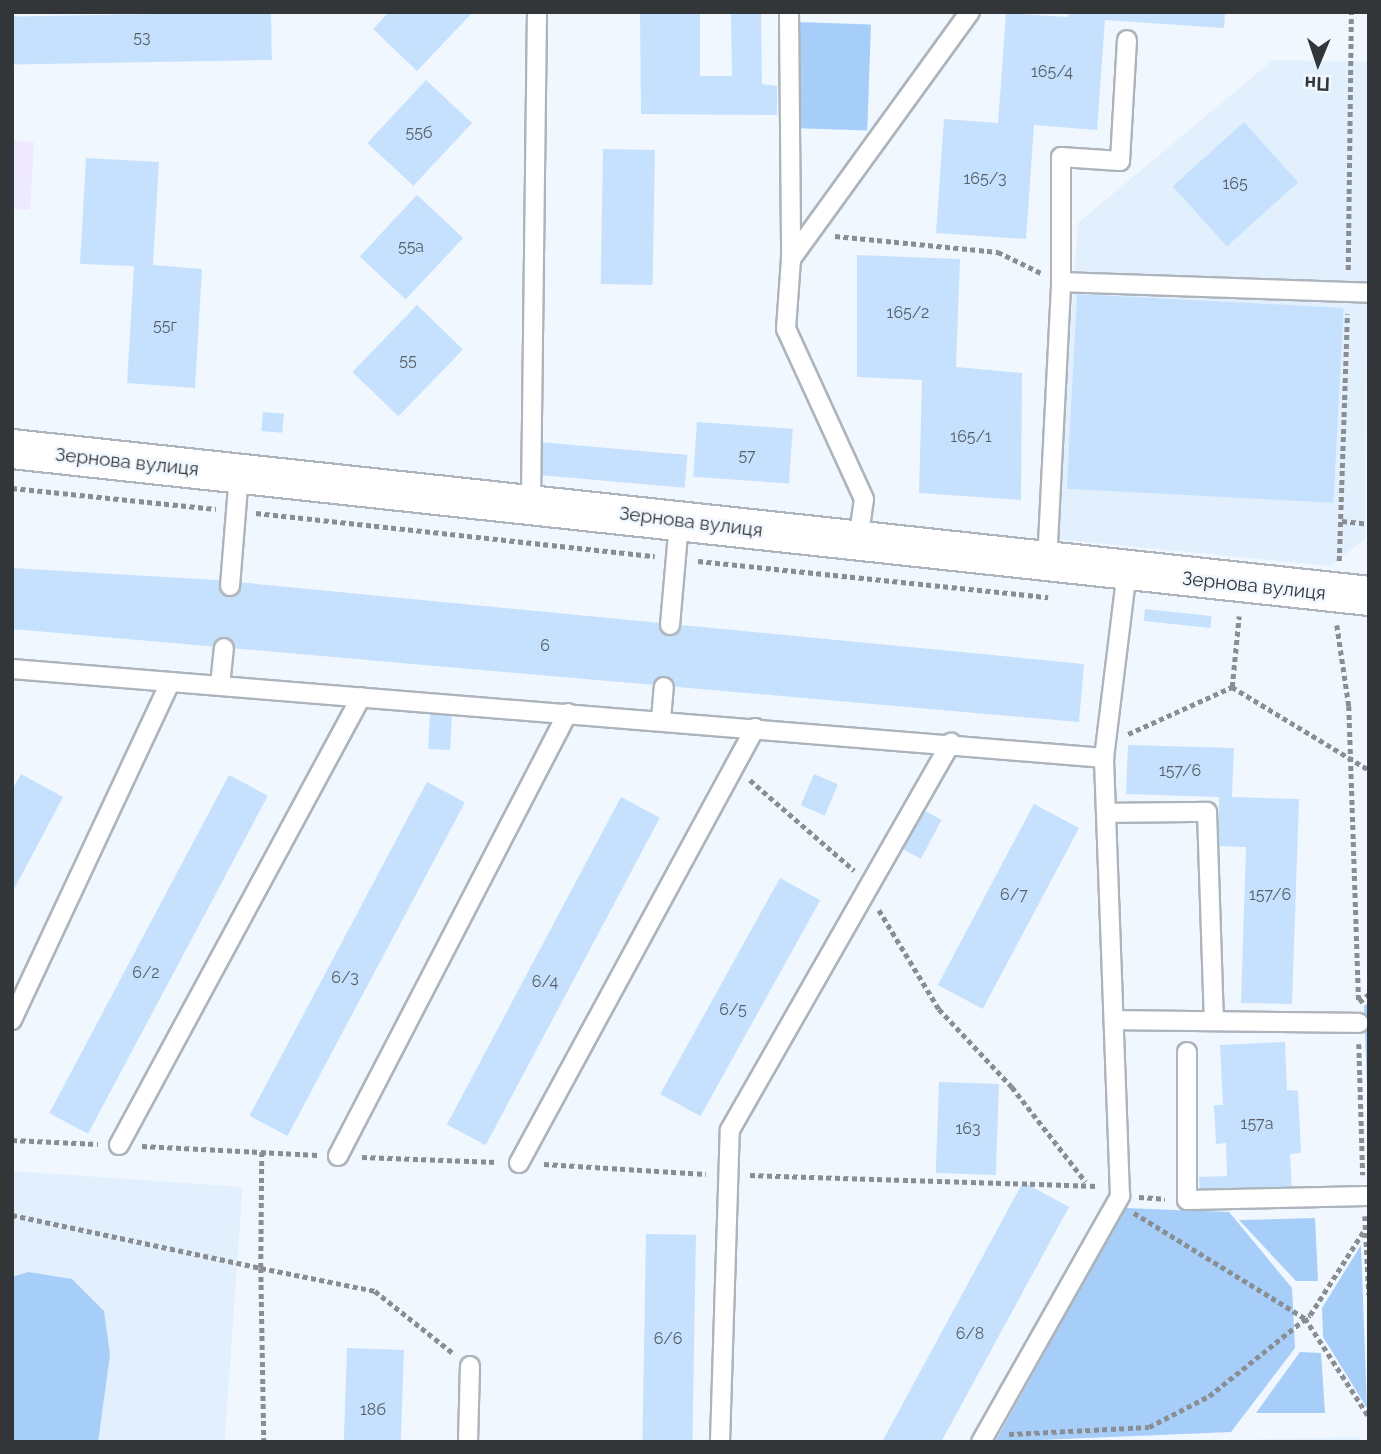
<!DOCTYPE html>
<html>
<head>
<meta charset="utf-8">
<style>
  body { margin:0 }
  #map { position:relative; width:1381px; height:1454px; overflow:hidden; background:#f1f7fe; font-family:Raleway,sans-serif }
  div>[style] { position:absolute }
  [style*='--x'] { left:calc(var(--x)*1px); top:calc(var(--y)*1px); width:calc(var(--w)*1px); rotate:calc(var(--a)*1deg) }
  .built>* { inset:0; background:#e2effd; transform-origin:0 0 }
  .industrial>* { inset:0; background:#eee9ff }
  .green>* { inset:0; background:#a6cef8; transform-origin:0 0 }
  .building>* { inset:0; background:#c6e1fe; transform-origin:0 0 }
  .path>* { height:4.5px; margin-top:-2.25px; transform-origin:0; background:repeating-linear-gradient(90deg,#8a8e93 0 5px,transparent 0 8.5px) }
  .roads { filter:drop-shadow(2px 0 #adb4bc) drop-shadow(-2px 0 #adb4bc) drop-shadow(0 2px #adb4bc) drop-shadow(0 -2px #adb4bc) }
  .service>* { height:18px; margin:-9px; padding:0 9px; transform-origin:9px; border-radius:9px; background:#fff }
  .tertiary>* { height:38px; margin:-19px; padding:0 19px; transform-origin:19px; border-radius:19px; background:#fff }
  span { translate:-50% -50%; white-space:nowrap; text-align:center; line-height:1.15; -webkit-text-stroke:5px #f1f7fe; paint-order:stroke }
  .number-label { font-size:16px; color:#58616a }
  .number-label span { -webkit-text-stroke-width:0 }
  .street-label { font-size:19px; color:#333639 }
  .frame { position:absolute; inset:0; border:14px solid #333639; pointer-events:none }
  .north { position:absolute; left:1283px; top:28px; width:70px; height:70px; -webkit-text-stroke:5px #f1f7fe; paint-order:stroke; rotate:182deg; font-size:19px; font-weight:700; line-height:28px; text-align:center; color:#333639 }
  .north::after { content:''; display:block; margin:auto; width:24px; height:32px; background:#333639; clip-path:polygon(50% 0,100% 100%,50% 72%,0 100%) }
</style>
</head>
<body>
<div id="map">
  <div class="built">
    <i style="clip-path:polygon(1273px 60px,1369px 62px,1365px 539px,1331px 566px,1055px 539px,1078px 223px)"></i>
    <i style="left:12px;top:1171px;width:231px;height:271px;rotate:4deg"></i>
    <i style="clip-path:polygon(1359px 1437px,1359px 1442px,1163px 1442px)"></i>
  </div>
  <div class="industrial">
    <i style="clip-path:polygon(12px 141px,34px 142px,30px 210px,12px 209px)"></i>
  </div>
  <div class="green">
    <i style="left:796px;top:22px;width:75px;height:106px;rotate:2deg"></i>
    <i style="clip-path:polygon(1369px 1002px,1369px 1138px,1364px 1006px)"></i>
    <i style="clip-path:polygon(1125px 1208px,1229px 1212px,1292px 1288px,1295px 1348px,1231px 1432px,995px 1442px)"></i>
    <i style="clip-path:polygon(1315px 1218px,1318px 1281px,1296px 1281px,1239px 1220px)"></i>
    <i style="clip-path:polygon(1361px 1245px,1367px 1408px,1323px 1337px,1322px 1308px)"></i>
    <i style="clip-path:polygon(28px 1272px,72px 1279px,104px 1311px,110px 1355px,98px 1442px,12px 1442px,12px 1277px)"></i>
    <i style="clip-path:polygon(1300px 1352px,1321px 1353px,1325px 1413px,1256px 1413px)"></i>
  </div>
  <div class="building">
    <i style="left:271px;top:12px;width:48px;height:259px;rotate:89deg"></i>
    <i style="clip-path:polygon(389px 12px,473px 12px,417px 71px,373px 29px)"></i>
    <i style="clip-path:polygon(640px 12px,700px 12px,700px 76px,732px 76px,731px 12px,761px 12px,762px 84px,777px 86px,777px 115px,641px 114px)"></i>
    <i style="clip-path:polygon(1069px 12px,1225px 12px,1224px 28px,1105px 20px,1097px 130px,1034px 125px,1026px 239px,936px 233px,944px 119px,998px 123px,1006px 13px,1068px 17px)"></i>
    <i style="left:426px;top:80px;width:63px;height:86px;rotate:43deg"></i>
    <i style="left:1244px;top:122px;width:81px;height:96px;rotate:48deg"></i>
    <i style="left:603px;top:149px;width:52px;height:135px;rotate:1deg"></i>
    <i style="clip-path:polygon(86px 158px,159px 162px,153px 265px,202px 269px,195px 388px,127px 383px,134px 266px,80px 264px)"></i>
    <i style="left:417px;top:195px;width:63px;height:84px;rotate:43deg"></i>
    <i style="clip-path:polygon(857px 255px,960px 259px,956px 367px,1022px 373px,1021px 500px,919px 493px,922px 380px,857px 377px)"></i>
    <i style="left:1077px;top:294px;width:267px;height:195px;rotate:3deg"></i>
    <i style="left:417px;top:305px;width:64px;height:93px;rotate:44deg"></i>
    <i style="left:263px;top:412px;width:21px;height:19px;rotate:5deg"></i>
    <i style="left:697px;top:422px;width:96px;height:55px;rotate:4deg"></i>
    <i style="left:539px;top:442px;width:149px;height:33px;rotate:5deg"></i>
    <i style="clip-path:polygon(12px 568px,216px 580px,1084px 664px,1079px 722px,12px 629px)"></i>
    <i style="left:1145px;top:609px;width:67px;height:12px;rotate:6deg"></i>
    <i style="left:430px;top:714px;width:22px;height:35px;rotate:3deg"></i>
    <i style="clip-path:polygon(1128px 745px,1234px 748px,1232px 797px,1299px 799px,1292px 1004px,1241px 1003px,1246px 847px,1218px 846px,1219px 797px,1126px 794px)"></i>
    <i style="clip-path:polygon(21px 774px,63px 797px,12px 893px,12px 790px)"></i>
    <i style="left:814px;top:774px;width:26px;height:34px;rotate:23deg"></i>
    <i style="left:229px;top:775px;width:44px;height:383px;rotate:28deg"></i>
    <i style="left:427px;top:782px;width:43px;height:378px;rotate:28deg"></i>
    <i style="left:621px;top:797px;width:44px;height:371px;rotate:28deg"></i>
    <i style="left:1034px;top:804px;width:51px;height:205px;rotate:28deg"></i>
    <i style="left:923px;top:810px;width:21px;height:44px;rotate:28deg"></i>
    <i style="left:780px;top:878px;width:46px;height:247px;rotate:29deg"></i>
    <i style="clip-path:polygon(1285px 1042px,1287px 1090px,1298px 1091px,1301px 1153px,1290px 1154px,1292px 1192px,1200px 1197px,1199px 1177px,1227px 1176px,1226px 1143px,1216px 1144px,1214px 1105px,1223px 1105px,1220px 1045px)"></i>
    <i style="left:939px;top:1082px;width:60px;height:91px;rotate:2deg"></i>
    <i style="clip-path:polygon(1023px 1182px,1069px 1207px,958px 1411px,941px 1442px,882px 1442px)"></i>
    <i style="left:646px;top:1234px;width:50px;height:208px;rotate:1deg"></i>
    <i style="left:347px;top:1348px;width:57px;height:94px;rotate:2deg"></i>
  </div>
  <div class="path">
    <i style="--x:835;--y:236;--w:164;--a:5.6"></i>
    <i style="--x:998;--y:252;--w:48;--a:26"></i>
    <i style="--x:1348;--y:270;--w:258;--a:-89.3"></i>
    <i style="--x:12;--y:488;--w:205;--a:5.9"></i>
    <i style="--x:256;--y:513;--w:401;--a:6.2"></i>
    <i style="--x:1342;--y:521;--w:27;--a:6"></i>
    <i style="--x:698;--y:561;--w:352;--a:5.9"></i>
    <i style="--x:1339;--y:561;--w:247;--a:-88.1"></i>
    <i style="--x:1337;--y:625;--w:82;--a:81.6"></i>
    <i style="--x:1349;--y:706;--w:295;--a:88.1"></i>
    <i style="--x:1232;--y:687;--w:71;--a:-84.4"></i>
    <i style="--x:1128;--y:734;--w:114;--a:-24.3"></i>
    <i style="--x:1232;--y:687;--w:160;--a:31.2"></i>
    <i style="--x:750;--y:780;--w:138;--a:40.9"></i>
    <i style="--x:879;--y:910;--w:116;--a:58.8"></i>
    <i style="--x:939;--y:1009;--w:107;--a:46.9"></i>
    <i style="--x:1012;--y:1087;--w:120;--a:52.1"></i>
    <i style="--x:1359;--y:1002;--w:13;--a:-39"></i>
    <i style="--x:1359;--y:1044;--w:131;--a:88.3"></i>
    <i style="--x:12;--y:1140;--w:86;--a:2.7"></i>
    <i style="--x:142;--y:1146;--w:176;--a:2.9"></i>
    <i style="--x:262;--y:1152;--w:116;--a:90.5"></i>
    <i style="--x:261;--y:1268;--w:116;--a:11.4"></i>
    <i style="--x:375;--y:1291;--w:100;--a:38.5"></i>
    <i style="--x:362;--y:1157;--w:135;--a:2.1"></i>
    <i style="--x:544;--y:1164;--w:162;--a:3.5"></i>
    <i style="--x:750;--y:1175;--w:347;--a:1.8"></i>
    <i style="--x:1139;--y:1197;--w:26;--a:4"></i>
    <i style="--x:1134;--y:1213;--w:201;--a:31.6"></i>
    <i style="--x:1305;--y:1318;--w:118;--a:57.1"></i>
    <i style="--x:12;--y:1215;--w:255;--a:12"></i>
    <i style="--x:261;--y:1268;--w:174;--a:89"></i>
    <i style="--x:1365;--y:1216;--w:79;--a:87.1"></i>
    <i style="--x:1009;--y:1434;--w:140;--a:-2.9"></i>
    <i style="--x:1149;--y:1427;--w:68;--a:-27.3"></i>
    <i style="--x:1209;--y:1396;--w:129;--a:-38.7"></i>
    <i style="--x:1310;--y:1315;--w:102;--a:-57.4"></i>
  </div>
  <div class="roads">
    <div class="service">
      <i style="--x:789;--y:12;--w:247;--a:89.5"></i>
      <i style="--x:1061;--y:282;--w:125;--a:-90"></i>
      <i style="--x:1061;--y:157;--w:59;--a:3.9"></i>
      <i style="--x:1120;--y:161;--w:121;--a:-86.7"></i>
      <i style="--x:531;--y:501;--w:489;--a:-89.3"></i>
      <i style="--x:858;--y:541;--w:42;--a:-81.9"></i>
      <i style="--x:864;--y:499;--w:187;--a:-114.6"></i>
      <i style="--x:786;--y:329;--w:70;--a:-85.9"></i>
      <i style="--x:791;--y:259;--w:305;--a:-54.1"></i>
      <i style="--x:1047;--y:563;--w:281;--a:-87.1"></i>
      <i style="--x:1061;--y:282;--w:308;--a:2"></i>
      <i style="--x:230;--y:586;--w:112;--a:-85.4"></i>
      <i style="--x:670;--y:625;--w:103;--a:-85"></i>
      <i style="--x:12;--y:669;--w:1096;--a:4.66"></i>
      <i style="--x:220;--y:685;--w:37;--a:-84"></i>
      <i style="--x:661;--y:719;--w:32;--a:-85"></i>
      <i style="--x:1106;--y:813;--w:101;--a:-0.6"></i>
      <i style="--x:1207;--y:812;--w:208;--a:88.1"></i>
      <i style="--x:12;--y:1020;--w:373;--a:-64.9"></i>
      <i style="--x:1114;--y:1020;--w:245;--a:0.7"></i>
      <i style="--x:1187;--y:1052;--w:148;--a:90"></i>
      <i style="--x:1187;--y:1200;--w:182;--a:-1.3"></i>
      <i style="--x:119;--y:1145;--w:509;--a:-61.62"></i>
      <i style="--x:338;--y:1156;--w:499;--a:-62.6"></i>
      <i style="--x:519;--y:1163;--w:495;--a:-61.5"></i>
      <i style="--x:468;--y:1442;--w:76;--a:-88.5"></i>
      <i style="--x:720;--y:1442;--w:312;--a:-88.2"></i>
      <i style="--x:730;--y:1130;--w:446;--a:-60.3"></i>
      <i style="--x:981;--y:1442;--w:283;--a:-60.5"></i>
      <i style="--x:1120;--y:1196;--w:438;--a:-92.1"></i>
      <i style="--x:1104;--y:758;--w:187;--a:-83"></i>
    </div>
    <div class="tertiary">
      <i style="--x:12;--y:449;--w:1365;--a:6.18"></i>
    </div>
  </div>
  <div class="number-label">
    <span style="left:142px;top:38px">53</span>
    <span style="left:1052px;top:72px">165/4</span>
    <span style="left:419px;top:133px">55б</span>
    <span style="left:985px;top:179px">165/3</span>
    <span style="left:1235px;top:184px">165</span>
    <span style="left:411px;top:247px">55а</span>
    <span style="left:908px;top:313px">165/2</span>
    <span style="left:165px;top:326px">55г</span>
    <span style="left:408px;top:361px">55</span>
    <span style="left:971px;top:437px">165/1</span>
    <span style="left:747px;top:456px">57</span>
    <span style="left:545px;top:646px">6</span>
    <span style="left:1180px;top:771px">157/6</span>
    <span style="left:1014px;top:895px">6/7</span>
    <span style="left:1270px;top:895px">157/6</span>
    <span style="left:146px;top:973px">6/2</span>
    <span style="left:345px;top:978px">6/3</span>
    <span style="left:545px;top:982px">6/4</span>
    <span style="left:733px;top:1010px">6/5</span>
    <span style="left:1257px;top:1124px">157а</span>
    <span style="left:968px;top:1129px">163</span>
    <span style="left:970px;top:1334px">6/8</span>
    <span style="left:668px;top:1339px">6/6</span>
    <span style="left:373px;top:1410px">18б</span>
  </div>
  <div class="street-label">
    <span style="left:127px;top:462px;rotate:6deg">Зернова вулиця</span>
    <span style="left:691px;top:522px;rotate:7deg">Зернова вулиця</span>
    <span style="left:1254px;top:586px;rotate:6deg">Зернова вулиця</span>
  </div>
  <div class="frame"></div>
  <div class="north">Пн</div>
</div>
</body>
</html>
